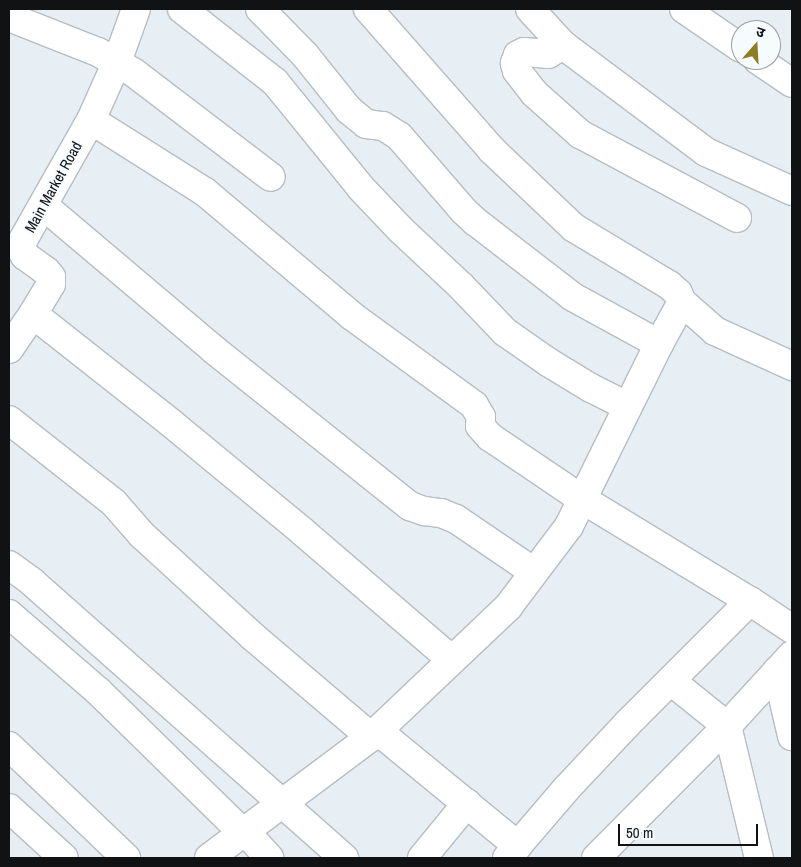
<!DOCTYPE html>
<html>
<head>
<meta charset="utf-8">
<style>
  body { margin:0 }
  #map { position:relative; width:801px; height:867px; overflow:hidden; background:#e7eef4; font-family:"Archivo Narrow","Noto Sans Devanagari",sans-serif }
  div>[style] { position:absolute }
  [style*='--x'] { left:calc(var(--x)*1px); top:calc(var(--y)*1px); width:calc(var(--w)*1px); rotate:calc(var(--a)*1deg) }
  .roads { filter:drop-shadow(1px 0 #b6bdc3) drop-shadow(-1px 0 #b6bdc3) drop-shadow(0 1px #b6bdc3) drop-shadow(0 -1px #b6bdc3) }
  .minor>* { height:28px; margin:-14px; padding:0 14px; transform-origin:14px; border-radius:14px; background:#fff }
  span { translate:-50% -50%; white-space:nowrap; text-align:center; line-height:1.15; -webkit-text-stroke:4px #f6fbfe; paint-order:stroke }
  .street-label { font-size:15px; color:#101214 }
  .frame { position:absolute; inset:0; border:10px solid #101214; pointer-events:none }
  .north { position:absolute; left:731px; top:20px; width:50px; height:50px; box-sizing:border-box; background:#f6fbfe; border:1px solid #9a9ea0; border-radius:50%; rotate:19deg; font-size:14px; font-weight:700; line-height:20px; text-align:center; color:#101214 }
  .north::after { content:''; display:block; margin:auto; width:18px; height:22px; background:#8b7e24; clip-path:polygon(50% 0,100% 100%,50% 72%,0 100%) }
  .scale { position:absolute; left:618px; top:824px; width:140px; height:22px; box-sizing:border-box; border:2px solid #101214; border-top:0; padding-left:6px; font-size:15px; line-height:18px; white-space:nowrap; color:#101214; -webkit-text-stroke:4px #f6fbfe; paint-order:stroke }
</style>
</head>
<body>
<div id="map">
  <div class="roads">
    <div class="minor">
      <i style="--x:182;--y:9;--w:118;--a:38.1"></i>
      <i style="--x:275;--y:82;--w:136;--a:50.9"></i>
      <i style="--x:361;--y:188;--w:58;--a:46.4"></i>
      <i style="--x:401;--y:230;--w:82;--a:43"></i>
      <i style="--x:461;--y:286;--w:64;--a:46.3"></i>
      <i style="--x:505;--y:332;--w:52;--a:34.9"></i>
      <i style="--x:548;--y:362;--w:50;--a:31.2"></i>
      <i style="--x:591;--y:388;--w:40;--a:26.6"></i>
      <i style="--x:260;--y:9;--w:64;--a:45.6"></i>
      <i style="--x:305;--y:55;--w:70;--a:51.3"></i>
      <i style="--x:349;--y:110;--w:22;--a:39"></i>
      <i style="--x:366;--y:124;--w:17;--a:7"></i>
      <i style="--x:383;--y:126;--w:19;--a:32"></i>
      <i style="--x:399;--y:136;--w:99;--a:49.1"></i>
      <i style="--x:464;--y:211;--w:16;--a:43"></i>
      <i style="--x:476;--y:222;--w:123;--a:37.7"></i>
      <i style="--x:573;--y:297;--w:98;--a:28.7"></i>
      <i style="--x:530;--y:9;--w:49;--a:47.5"></i>
      <i style="--x:563;--y:45;--w:179;--a:36.8"></i>
      <i style="--x:706;--y:152;--w:94;--a:24.4"></i>
      <i style="--x:684;--y:9;--w:69;--a:34.4"></i>
      <i style="--x:9;--y:17;--w:96;--a:21.5"></i>
      <i style="--x:98;--y:52;--w:40;--a:29.7"></i>
      <i style="--x:133;--y:72;--w:173;--a:37.3"></i>
      <i style="--x:563;--y:45;--w:17;--a:149"></i>
      <i style="--x:548;--y:54;--w:24;--a:-175"></i>
      <i style="--x:524;--y:52;--w:7;--a:153"></i>
      <i style="--x:518;--y:55;--w:9;--a:111"></i>
      <i style="--x:515;--y:63;--w:8;--a:76"></i>
      <i style="--x:517;--y:71;--w:28;--a:52"></i>
      <i style="--x:534;--y:93;--w:62;--a:41.7"></i>
      <i style="--x:580;--y:134;--w:178;--a:28.1"></i>
      <i style="--x:758;--y:60;--w:41;--a:34.1"></i>
      <i style="--x:91;--y:120;--w:135;--a:32.3"></i>
      <i style="--x:205;--y:192;--w:192;--a:40.1"></i>
      <i style="--x:352;--y:316;--w:151;--a:36.1"></i>
      <i style="--x:474;--y:405;--w:14;--a:60"></i>
      <i style="--x:481;--y:417;--w:9;--a:96"></i>
      <i style="--x:480;--y:426;--w:15;--a:48"></i>
      <i style="--x:490;--y:437;--w:111;--a:34"></i>
      <i style="--x:582;--y:499;--w:197;--a:31.3"></i>
      <i style="--x:750;--y:601;--w:50;--a:33.7"></i>
      <i style="--x:44;--y:206;--w:221;--a:40.2"></i>
      <i style="--x:213;--y:349;--w:252;--a:38.6"></i>
      <i style="--x:410;--y:506;--w:15;--a:20"></i>
      <i style="--x:424;--y:511;--w:17;--a:7"></i>
      <i style="--x:441;--y:513;--w:16;--a:22"></i>
      <i style="--x:456;--y:519;--w:94;--a:34.2"></i>
      <i style="--x:682;--y:302;--w:44;--a:41.3"></i>
      <i style="--x:715;--y:331;--w:85;--a:24.4"></i>
      <i style="--x:33;--y:314;--w:176;--a:38.3"></i>
      <i style="--x:171;--y:423;--w:171;--a:39.5"></i>
      <i style="--x:303;--y:532;--w:196;--a:40.7"></i>
      <i style="--x:9;--y:349;--w:42;--a:-55.6"></i>
      <i style="--x:33;--y:314;--w:35;--a:-59"></i>
      <i style="--x:51;--y:284;--w:7;--a:-90"></i>
      <i style="--x:51;--y:277;--w:8;--a:-130"></i>
      <i style="--x:46;--y:271;--w:26;--a:-144"></i>
      <i style="--x:25;--y:256;--w:8;--a:-120"></i>
      <i style="--x:21;--y:249;--w:9;--a:-77"></i>
      <i style="--x:23;--y:240;--w:138;--a:-60.5"></i>
      <i style="--x:91;--y:120;--w:64;--a:-65.9"></i>
      <i style="--x:117;--y:62;--w:56;--a:-70.3"></i>
      <i style="--x:9;--y:420;--w:134;--a:38.3"></i>
      <i style="--x:114;--y:503;--w:43;--a:48.8"></i>
      <i style="--x:142;--y:535;--w:148;--a:42.5"></i>
      <i style="--x:251;--y:635;--w:157;--a:40.4"></i>
      <i style="--x:9;--y:565;--w:29;--a:36"></i>
      <i style="--x:32;--y:582;--w:417;--a:41.5"></i>
      <i style="--x:9;--y:614;--w:118;--a:40.9"></i>
      <i style="--x:98;--y:691;--w:202;--a:44.4"></i>
      <i style="--x:777;--y:671;--w:67;--a:77"></i>
      <i style="--x:671;--y:681;--w:72;--a:38.8"></i>
      <i style="--x:727;--y:726;--w:136;--a:76.4"></i>
      <i style="--x:378;--y:731;--w:181;--a:39.4"></i>
      <i style="--x:9;--y:746;--w:162;--a:43.7"></i>
      <i style="--x:9;--y:808;--w:74;--a:42.3"></i>
      <i style="--x:244;--y:830;--w:38;--a:48"></i>
      <i style="--x:209;--y:858;--w:202;--a:-36.8"></i>
      <i style="--x:371;--y:737;--w:189;--a:-43.5"></i>
      <i style="--x:508;--y:607;--w:101;--a:-53"></i>
      <i style="--x:569;--y:526;--w:203;--a:-63.7"></i>
      <i style="--x:659;--y:344;--w:48;--a:-61.3"></i>
      <i style="--x:682;--y:302;--w:10;--a:-114"></i>
      <i style="--x:678;--y:293;--w:12;--a:-138"></i>
      <i style="--x:669;--y:285;--w:112;--a:-148.9"></i>
      <i style="--x:573;--y:227;--w:112;--a:-136.5"></i>
      <i style="--x:492;--y:150;--w:188;--a:-131.3"></i>
      <i style="--x:422;--y:858;--w:71;--a:-50.7"></i>
      <i style="--x:507;--y:858;--w:92;--a:-49.4"></i>
      <i style="--x:567;--y:788;--w:88;--a:-46.8"></i>
      <i style="--x:627;--y:724;--w:174;--a:-45"></i>
      <i style="--x:596;--y:858;--w:186;--a:-45.2"></i>
      <i style="--x:727;--y:726;--w:96;--a:-47.5"></i>
    </div>
  </div>
  <div class="street-label">
    <span style="left:53px;top:187px;rotate:-61deg">Main Market Road</span>
  </div>
  <div class="frame"></div>
  <div class="north">उ</div>
  <div class="scale">50 m</div>
</div>
</body>
</html>
